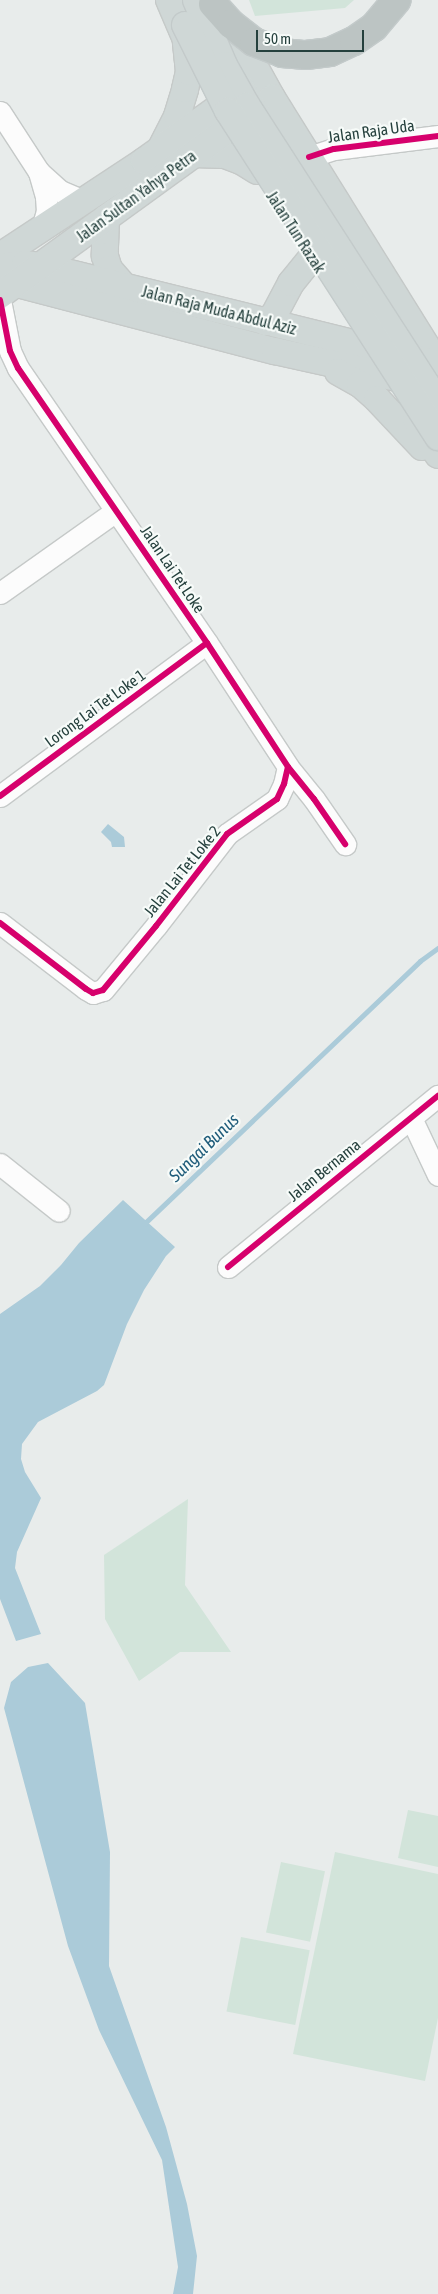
<!DOCTYPE html>
<html>
<head>
<meta charset="utf-8">
<style>
  body { margin:0 }
  #map { position:relative; width:438px; height:2294px; overflow:hidden; background:#e8eceb; font-family:"Asap Condensed",sans-serif }
  div>[style] { position:absolute }
  [style*='--x'] { left:calc(var(--x)*1px); top:calc(var(--y)*1px); width:calc(var(--w)*1px); rotate:calc(var(--a)*1deg) }
  .green>* { inset:0; background:#d2e4da; transform-origin:0 0 }
  .water>* { inset:0; background:#abcbd9 }
  .stream>* { height:4.5px; margin:-2.25px; padding:0 2.25px; transform-origin:2.25px; border-radius:2.25px; background:#abcbd9 }
  .roads { filter:drop-shadow(1px 0 #c5c9c8) drop-shadow(-1px 0 #c5c9c8) drop-shadow(0 1px #c5c9c8) drop-shadow(0 -1px #c5c9c8) }
  .minor>* { height:21px; margin:-10.5px; padding:0 10.5px; transform-origin:10.5px; border-radius:10.5px; background:#fcfcfc }
  .major>* { height:26px; margin:-13px; padding:0 13px; transform-origin:13px; border-radius:13px; background:#cfd7d6 }
  .bridges { filter:drop-shadow(1px 0 #c3caca) drop-shadow(-1px 0 #c3caca) drop-shadow(0 1px #c3caca) drop-shadow(0 -1px #c3caca) }
  .major-bridge>* { height:26px; margin:-13px; padding:0 13px; transform-origin:13px; border-radius:13px; background:#cfd7d6 }
  .highway-bridge>* { height:28px; margin:-14px; padding:0 14px; transform-origin:14px; border-radius:14px; background:#bcc4c3 }
  .cycleway>* { height:6px; margin:-3px; padding:0 3px; transform-origin:3px; border-radius:3px; background:#d6006c }
  span { translate:-50% -50%; white-space:nowrap; text-align:center; line-height:1.15; -webkit-text-stroke:4.5px #f7fbf9; paint-order:stroke }
  .street-label { font-size:16px; color:#25403d }
  .water-label { font-size:18px; color:#205d7b; font-style:italic }
  .scale { position:absolute; left:256px; top:30px; width:108px; height:22px; box-sizing:border-box; border:2px solid #25403d; border-top:0; padding-left:6px; font-size:15px; line-height:18px; white-space:nowrap; color:#25403d; -webkit-text-stroke:4px #f7fbf9; paint-order:stroke }
</style>
</head>
<body>
<div id="map">
  <div class="green">
    <i style="clip-path:polygon(249px 0,354px 0,345px 8px,255px 16px)"></i>
    <i style="clip-path:polygon(188px 1499px,185px 1585px,231px 1652px,180px 1652px,139px 1681px,105px 1619px,104px 1555px)"></i>
    <i style="clip-path:polygon(408px 1810px,438px 1816px,438px 1867px,398px 1858px)"></i>
    <i style="clip-path:polygon(335px 1852px,438px 1874px,438px 2018px,425px 2081px,293px 2054px)"></i>
    <i style="left:281px;top:1862px;width:45px;height:72px;rotate:12deg"></i>
    <i style="left:241px;top:1937px;width:70px;height:76px;rotate:11deg"></i>
  </div>
  <div class="water">
    <i style="clip-path:polygon(108px 824px,124px 837px,125px 847px,112px 847px,111px 842px,101px 832px)"></i>
    <i style="clip-path:polygon(123px 1200px,175px 1247px,166px 1256px,144px 1290px,127px 1324px,104px 1385px,97px 1391px,38px 1422px,22px 1444px,21px 1459px,25px 1472px,41px 1498px,17px 1552px,15px 1568px,41px 1634px,16px 1641px,0 1599px,0 1314px,40px 1286px,61px 1265px,79px 1243px)"></i>
    <i style="clip-path:polygon(48px 1663px,85px 1703px,110px 1852px,109px 1966px,166px 2127px,187px 2204px,197px 2256px,193px 2294px,173px 2294px,178px 2267px,162px 2160px,99px 2030px,68px 1946px,4px 1708px,11px 1682px,28px 1667px)"></i>
  </div>
  <div class="stream">
    <i style="--x:144;--y:1224;--w:381;--a:-43.6"></i>
    <i style="--x:420;--y:961;--w:22;--a:-36"></i>
  </div>
  <div class="roads">
    <div class="minor">
      <i style="--x:0;--y:112;--w:72;--a:57"></i>
      <i style="--x:39;--y:172;--w:26;--a:74"></i>
      <i style="--x:46;--y:197;--w:14;--a:86"></i>
      <i style="--x:47;--y:211;--w:19;--a:106"></i>
      <i style="--x:309;--y:157;--w:26;--a:-18"></i>
      <i style="--x:334;--y:149;--w:105;--a:-7.1"></i>
      <i style="--x:39;--y:172;--w:28;--a:42"></i>
      <i style="--x:60;--y:191;--w:25;--a:23"></i>
      <i style="--x:0;--y:300;--w:52;--a:78.9"></i>
      <i style="--x:10;--y:351;--w:19;--a:65"></i>
      <i style="--x:18;--y:368;--w:334;--a:55.5"></i>
      <i style="--x:207;--y:643;--w:148;--a:56.8"></i>
      <i style="--x:288;--y:767;--w:41;--a:50.9"></i>
      <i style="--x:314;--y:799;--w:55;--a:55.4"></i>
      <i style="--x:0;--y:593;--w:142;--a:-35.3"></i>
      <i style="--x:0;--y:796;--w:257;--a:-36.5"></i>
      <i style="--x:0;--y:923;--w:108;--a:37.5"></i>
      <i style="--x:86;--y:989;--w:8;--a:30"></i>
      <i style="--x:93;--y:993;--w:10;--a:-17"></i>
      <i style="--x:103;--y:990;--w:83;--a:-50.4"></i>
      <i style="--x:156;--y:926;--w:116;--a:-52.3"></i>
      <i style="--x:227;--y:834;--w:61;--a:-35"></i>
      <i style="--x:277;--y:799;--w:17;--a:-65"></i>
      <i style="--x:284;--y:784;--w:17;--a:-77"></i>
      <i style="--x:411;--y:1118;--w:63;--a:64.7"></i>
      <i style="--x:0;--y:1164;--w:75;--a:38.5"></i>
      <i style="--x:228;--y:1267;--w:271;--a:-39.2"></i>
    </div>
    <div class="major">
      <i style="--x:169;--y:0;--w:53;--a:66.8"></i>
      <i style="--x:231;--y:24;--w:85;--a:61"></i>
      <i style="--x:272;--y:98;--w:314;--a:58.1"></i>
      <i style="--x:162;--y:146;--w:34;--a:-63"></i>
      <i style="--x:177;--y:116;--w:28;--a:-73"></i>
      <i style="--x:185;--y:89;--w:17;--a:-77"></i>
      <i style="--x:189;--y:72;--w:30;--a:-96"></i>
      <i style="--x:193;--y:154;--w:32;--a:2"></i>
      <i style="--x:225;--y:155;--w:17;--a:21"></i>
      <i style="--x:241;--y:161;--w:19;--a:32"></i>
      <i style="--x:106;--y:218;--w:38;--a:92"></i>
      <i style="--x:105;--y:256;--w:14;--a:73"></i>
      <i style="--x:109;--y:269;--w:23;--a:49"></i>
      <i style="--x:0;--y:256;--w:173;--a:-33.4"></i>
      <i style="--x:144;--y:161;--w:122;--a:-35.6"></i>
      <i style="--x:0;--y:267;--w:25;--a:-7"></i>
      <i style="--x:25;--y:264;--w:17;--a:7"></i>
      <i style="--x:42;--y:266;--w:408;--a:13.9"></i>
      <i style="--x:17;--y:284;--w:267;--a:14.6"></i>
      <i style="--x:275;--y:351;--w:148;--a:12.5"></i>
      <i style="--x:0;--y:295;--w:315;--a:-36"></i>
      <i style="--x:265;--y:322;--w:11;--a:-38"></i>
      <i style="--x:274;--y:315;--w:36;--a:-62"></i>
      <i style="--x:291;--y:283;--w:33;--a:-51"></i>
      <i style="--x:338;--y:372;--w:25;--a:29"></i>
      <i style="--x:360;--y:384;--w:23;--a:41"></i>
      <i style="--x:377;--y:399;--w:66;--a:46.8"></i>
      <i style="--x:416;--y:419;--w:42;--a:58.6"></i>
    </div>
  </div>
  <div class="bridges">
    <div class="major-bridge">
      <i style="--x:196;--y:0;--w:71;--a:66.7"></i>
      <i style="--x:224;--y:65;--w:47;--a:60.7"></i>
      <i style="--x:247;--y:106;--w:352;--a:57.2"></i>
      <i style="--x:185;--y:25;--w:96;--a:63.4"></i>
      <i style="--x:228;--y:111;--w:388;--a:57.2"></i>
    </div>
    <div class="highway-bridge">
      <i style="--x:213;--y:4;--w:27;--a:48"></i>
      <i style="--x:231;--y:24;--w:29;--a:38"></i>
      <i style="--x:254;--y:42;--w:30;--a:21"></i>
      <i style="--x:282;--y:53;--w:24;--a:5"></i>
      <i style="--x:306;--y:55;--w:24;--a:-7"></i>
      <i style="--x:330;--y:52;--w:26;--a:-25"></i>
      <i style="--x:354;--y:41;--w:24;--a:-35"></i>
      <i style="--x:374;--y:27;--w:35;--a:-50"></i>
    </div>
  </div>
  <div class="cycleway">
    <i style="--x:309;--y:157;--w:26;--a:-18"></i>
    <i style="--x:334;--y:149;--w:105;--a:-7.1"></i>
    <i style="--x:0;--y:300;--w:52;--a:78.9"></i>
    <i style="--x:10;--y:351;--w:19;--a:65"></i>
    <i style="--x:18;--y:368;--w:334;--a:55.5"></i>
    <i style="--x:207;--y:643;--w:148;--a:56.8"></i>
    <i style="--x:288;--y:767;--w:41;--a:50.9"></i>
    <i style="--x:314;--y:799;--w:55;--a:55.4"></i>
    <i style="--x:0;--y:796;--w:257;--a:-36.5"></i>
    <i style="--x:0;--y:923;--w:108;--a:37.5"></i>
    <i style="--x:86;--y:989;--w:8;--a:30"></i>
    <i style="--x:93;--y:993;--w:10;--a:-17"></i>
    <i style="--x:103;--y:990;--w:83;--a:-50.4"></i>
    <i style="--x:156;--y:926;--w:116;--a:-52.3"></i>
    <i style="--x:227;--y:834;--w:61;--a:-35"></i>
    <i style="--x:277;--y:799;--w:17;--a:-65"></i>
    <i style="--x:284;--y:784;--w:17;--a:-77"></i>
    <i style="--x:228;--y:1267;--w:271;--a:-39.2"></i>
  </div>
  <div class="street-label">
    <span style="left:371px;top:131px;rotate:-8deg">Jalan Raja Uda</span>
    <span style="left:136px;top:196px;rotate:-36deg">Jalan Sultan Yahya Petra</span>
    <span style="left:296px;top:232px;rotate:57deg">Jalan Tun Razak</span>
    <span style="left:219px;top:310px;rotate:14deg">Jalan Raja Muda Abdul Aziz</span>
    <span style="left:173px;top:569px;rotate:56deg">Jalan Lai Tet Loke</span>
    <span style="left:95px;top:708px;rotate:-36deg">Lorong Lai Tet Loke 1</span>
    <span style="left:182px;top:871px;rotate:-51deg">Jalan Lai Tet Loke 2</span>
    <span style="left:324px;top:1170px;rotate:-39deg">Jalan Bernama</span>
  </div>
  <div class="water-label">
    <span style="left:204px;top:1148px;rotate:-44deg">Sungai Bunus</span>
  </div>
  <div class="scale">50 m</div>
</div>
</body>
</html>
